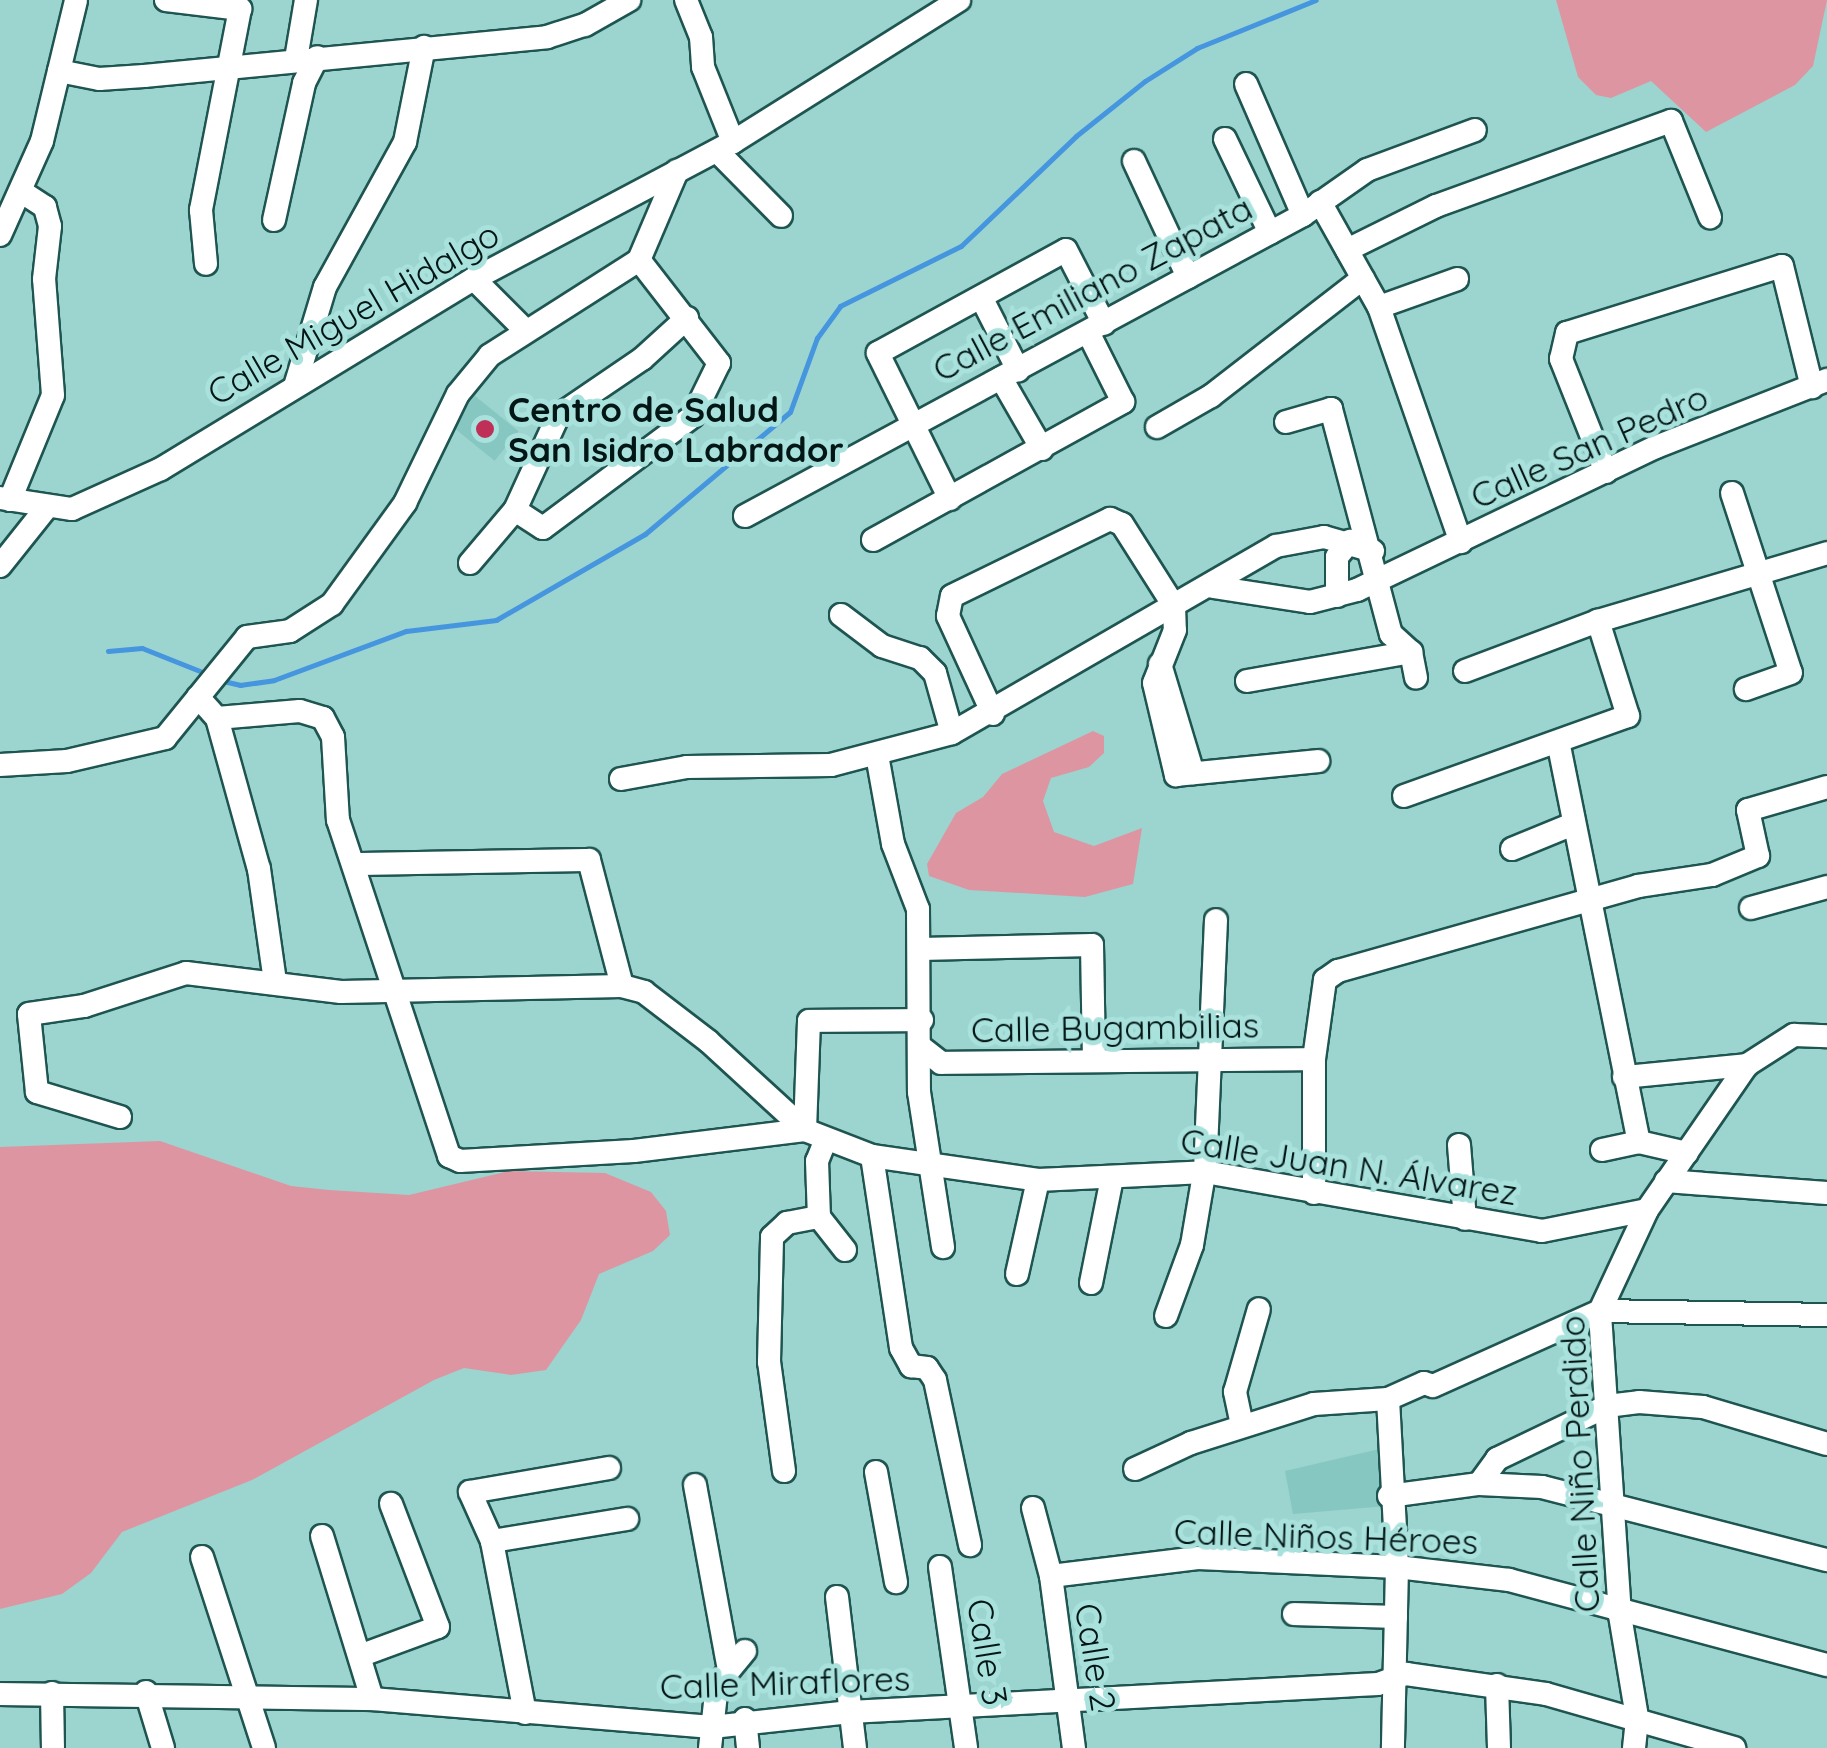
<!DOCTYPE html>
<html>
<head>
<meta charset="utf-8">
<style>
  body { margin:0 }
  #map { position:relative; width:1827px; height:1748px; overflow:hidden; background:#9cd4cf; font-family:Quicksand,sans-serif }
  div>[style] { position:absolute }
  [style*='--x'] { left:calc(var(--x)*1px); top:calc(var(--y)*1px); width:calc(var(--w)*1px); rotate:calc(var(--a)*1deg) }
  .built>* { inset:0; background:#86c7c1; transform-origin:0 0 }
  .green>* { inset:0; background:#dd96a1 }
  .stream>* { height:5px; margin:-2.5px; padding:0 2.5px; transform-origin:2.5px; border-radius:2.5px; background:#4595df }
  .roads { filter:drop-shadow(2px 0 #1e5551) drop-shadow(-2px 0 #1e5551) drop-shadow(0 2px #1e5551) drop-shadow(0 -2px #1e5551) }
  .minor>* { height:22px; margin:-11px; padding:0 11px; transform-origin:11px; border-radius:11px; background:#fff }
  .dots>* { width:28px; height:28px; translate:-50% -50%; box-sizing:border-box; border:5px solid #a9e1dc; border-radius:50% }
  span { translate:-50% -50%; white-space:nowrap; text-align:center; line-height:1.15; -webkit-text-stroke:10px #a9e1dc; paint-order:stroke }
  .street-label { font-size:35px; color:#021615 }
  .poi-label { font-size:35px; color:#021615; font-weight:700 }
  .left { translate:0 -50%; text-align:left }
</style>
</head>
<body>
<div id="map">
  <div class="built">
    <i style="left:475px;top:396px;width:56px;height:38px;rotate:39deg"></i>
    <i style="clip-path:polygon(1384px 1448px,1386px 1506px,1293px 1514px,1285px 1471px)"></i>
  </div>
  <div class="green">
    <i style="clip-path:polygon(1478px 0,1827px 0,1813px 66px,1795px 85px,1706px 132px,1651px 81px,1611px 98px,1596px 95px,1578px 77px,1556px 0)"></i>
    <i style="clip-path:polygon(1093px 731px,1104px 736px,1104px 753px,1089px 767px,1051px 778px,1043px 801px,1054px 832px,1094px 846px,1142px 828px,1133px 884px,1085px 897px,969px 890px,929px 876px,927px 864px,956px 813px,983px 797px,1002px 774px)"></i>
    <i style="clip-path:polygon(160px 1141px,291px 1186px,329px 1190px,409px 1195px,509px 1171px,605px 1173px,651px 1192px,666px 1211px,670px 1235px,653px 1251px,599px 1274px,581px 1320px,546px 1370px,511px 1375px,464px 1368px,434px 1380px,252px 1480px,122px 1532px,91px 1573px,62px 1594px,0 1609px,0 1147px)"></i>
  </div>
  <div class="stream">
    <i style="--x:108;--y:651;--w:34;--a:-5"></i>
    <i style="--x:142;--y:648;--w:73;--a:21.7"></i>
    <i style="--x:219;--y:680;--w:22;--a:13"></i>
    <i style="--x:240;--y:685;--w:34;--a:-8"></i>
    <i style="--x:274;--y:680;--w:141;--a:-20.4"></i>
    <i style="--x:406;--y:631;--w:91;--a:-7"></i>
    <i style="--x:496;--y:620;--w:172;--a:-30"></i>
    <i style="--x:645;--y:534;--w:189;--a:-40.1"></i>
    <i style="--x:790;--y:412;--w:79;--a:-70"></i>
    <i style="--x:817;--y:338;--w:39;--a:-54"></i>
    <i style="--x:840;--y:306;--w:135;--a:-26.4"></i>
    <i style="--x:961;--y:246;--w:159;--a:-43.7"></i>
    <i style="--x:1076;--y:136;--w:88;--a:-38.6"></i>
    <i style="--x:1145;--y:81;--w:62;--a:-32.4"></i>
    <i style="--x:1197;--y:48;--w:128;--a:-22"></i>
  </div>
  <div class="roads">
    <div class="minor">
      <i style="--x:166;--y:0;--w:75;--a:6.9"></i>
      <i style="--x:240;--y:9;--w:205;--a:101"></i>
      <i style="--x:201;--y:210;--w:54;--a:84.7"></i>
      <i style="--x:686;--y:0;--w:40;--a:68"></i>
      <i style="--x:701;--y:37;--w:30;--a:86"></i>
      <i style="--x:703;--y:67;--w:81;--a:68.2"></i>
      <i style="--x:296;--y:59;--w:60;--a:-80.4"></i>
      <i style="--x:59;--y:71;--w:41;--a:11.3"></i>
      <i style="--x:99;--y:79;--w:45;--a:-3.8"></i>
      <i style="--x:144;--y:76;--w:405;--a:-5.5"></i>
      <i style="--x:547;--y:37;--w:40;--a:-18"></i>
      <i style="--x:585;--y:25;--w:51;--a:-29.6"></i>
      <i style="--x:1246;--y:84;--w:143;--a:66.5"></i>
      <i style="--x:1225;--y:139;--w:104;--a:64.4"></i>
      <i style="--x:717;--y:151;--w:91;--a:45.4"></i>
      <i style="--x:1134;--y:161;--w:128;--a:65"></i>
      <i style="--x:1320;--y:202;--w:120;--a:60.7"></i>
      <i style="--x:1379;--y:307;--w:249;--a:70.8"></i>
      <i style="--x:274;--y:220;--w:140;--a:-77.6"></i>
      <i style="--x:304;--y:83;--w:29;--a:-63"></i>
      <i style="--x:0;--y:235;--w:103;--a:-65.9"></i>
      <i style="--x:42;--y:141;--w:145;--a:-76.4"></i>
      <i style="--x:1347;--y:250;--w:99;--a:-26.3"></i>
      <i style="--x:1436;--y:206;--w:250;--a:-19.9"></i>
      <i style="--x:1671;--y:121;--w:104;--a:67.9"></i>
      <i style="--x:474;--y:279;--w:72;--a:45"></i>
      <i style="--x:982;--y:299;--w:80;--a:63.1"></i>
      <i style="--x:1379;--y:307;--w:83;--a:-19.7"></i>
      <i style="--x:1001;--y:378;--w:82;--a:60"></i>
      <i style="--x:296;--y:383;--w:100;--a:-73.2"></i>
      <i style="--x:325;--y:287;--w:166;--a:-61.1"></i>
      <i style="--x:405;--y:142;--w:97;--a:-78.7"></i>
      <i style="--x:1286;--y:422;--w:47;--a:-16.1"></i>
      <i style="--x:1331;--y:409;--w:233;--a:75.1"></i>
      <i style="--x:1391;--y:634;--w:27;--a:42"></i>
      <i style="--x:1411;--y:652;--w:26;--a:79"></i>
      <i style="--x:1157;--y:427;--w:62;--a:-29.9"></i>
      <i style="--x:1211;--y:396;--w:192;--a:-37.8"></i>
      <i style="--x:1606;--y:472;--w:122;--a:-111.7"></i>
      <i style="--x:1561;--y:359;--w:27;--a:-77"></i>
      <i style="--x:1567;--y:333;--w:225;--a:-17.3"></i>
      <i style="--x:1782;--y:266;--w:125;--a:76.1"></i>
      <i style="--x:1732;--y:493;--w:189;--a:71.9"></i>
      <i style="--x:1791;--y:673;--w:48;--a:160.4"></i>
      <i style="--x:0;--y:498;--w:73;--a:8.7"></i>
      <i style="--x:72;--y:509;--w:98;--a:-24.2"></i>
      <i style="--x:161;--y:469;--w:366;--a:-31.3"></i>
      <i style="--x:474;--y:279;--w:293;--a:-27.9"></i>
      <i style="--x:733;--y:142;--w:267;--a:-32.1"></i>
      <i style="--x:950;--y:499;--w:163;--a:-116.3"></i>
      <i style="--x:878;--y:353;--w:214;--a:-28.7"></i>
      <i style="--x:1066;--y:250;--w:83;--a:62.8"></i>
      <i style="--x:10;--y:500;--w:113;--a:-67.7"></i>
      <i style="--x:53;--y:395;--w:116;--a:-94.4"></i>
      <i style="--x:44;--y:279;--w:53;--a:-83.5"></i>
      <i style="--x:50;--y:226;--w:20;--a:-105"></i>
      <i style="--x:45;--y:207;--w:27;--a:-147"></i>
      <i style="--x:515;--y:510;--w:33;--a:33"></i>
      <i style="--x:543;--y:528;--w:187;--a:-36.7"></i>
      <i style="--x:693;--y:416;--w:59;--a:-63.9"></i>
      <i style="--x:719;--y:363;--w:130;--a:-127.8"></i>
      <i style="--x:745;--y:516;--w:634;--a:-28.34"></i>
      <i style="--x:1303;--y:215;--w:78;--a:-35.1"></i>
      <i style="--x:1367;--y:170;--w:115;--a:-20.3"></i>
      <i style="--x:873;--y:540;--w:286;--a:-28.9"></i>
      <i style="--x:1123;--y:402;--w:78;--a:-116.6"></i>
      <i style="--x:470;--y:563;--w:70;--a:-49.7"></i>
      <i style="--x:515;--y:510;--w:103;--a:-65.4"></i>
      <i style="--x:558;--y:416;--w:102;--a:-34.2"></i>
      <i style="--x:642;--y:359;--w:61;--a:-42.3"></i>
      <i style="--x:0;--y:566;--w:75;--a:-51.5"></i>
      <i style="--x:1213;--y:587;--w:98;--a:8.8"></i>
      <i style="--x:1310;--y:602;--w:49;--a:-14.3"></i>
      <i style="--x:1357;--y:590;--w:331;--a:-25.6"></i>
      <i style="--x:1656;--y:447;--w:184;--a:-21.4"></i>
      <i style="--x:1337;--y:596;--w:39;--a:-90"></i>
      <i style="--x:1337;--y:557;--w:21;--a:-51"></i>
      <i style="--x:841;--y:615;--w:51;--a:37.1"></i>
      <i style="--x:882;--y:646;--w:40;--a:18"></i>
      <i style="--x:920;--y:658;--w:21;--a:45"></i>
      <i style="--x:935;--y:673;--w:62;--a:74.2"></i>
      <i style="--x:1160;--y:664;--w:114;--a:73.2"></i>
      <i style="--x:1465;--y:671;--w:142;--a:-20.6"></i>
      <i style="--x:1598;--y:621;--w:239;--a:-16.5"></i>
      <i style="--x:1247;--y:681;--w:167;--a:-10"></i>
      <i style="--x:198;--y:697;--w:28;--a:48"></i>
      <i style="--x:217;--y:718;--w:83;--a:-4.8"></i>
      <i style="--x:300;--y:711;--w:24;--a:17"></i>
      <i style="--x:323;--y:718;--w:21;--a:62"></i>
      <i style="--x:333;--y:737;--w:83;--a:86.6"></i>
      <i style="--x:338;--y:820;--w:354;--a:71.7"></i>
      <i style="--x:449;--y:1156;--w:12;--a:24"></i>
      <i style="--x:460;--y:1161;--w:174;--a:-3.3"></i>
      <i style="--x:634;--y:1151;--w:172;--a:-7"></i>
      <i style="--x:993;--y:714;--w:108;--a:-114.7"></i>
      <i style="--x:948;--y:616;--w:20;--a:-79"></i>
      <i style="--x:952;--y:596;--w:176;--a:-26"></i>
      <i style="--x:1110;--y:519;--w:13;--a:23"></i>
      <i style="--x:1122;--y:524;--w:97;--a:57.6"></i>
      <i style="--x:1174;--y:606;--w:24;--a:88"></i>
      <i style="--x:1175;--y:630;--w:57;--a:111.6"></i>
      <i style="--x:1154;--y:683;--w:95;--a:76.6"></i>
      <i style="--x:1176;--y:775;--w:143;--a:-5.6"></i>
      <i style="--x:217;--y:718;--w:157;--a:74.5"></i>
      <i style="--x:259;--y:869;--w:114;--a:81.9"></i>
      <i style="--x:1559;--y:746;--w:404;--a:78.6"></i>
      <i style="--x:877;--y:755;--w:90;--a:79.8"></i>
      <i style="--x:893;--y:844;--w:70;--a:69"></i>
      <i style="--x:918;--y:909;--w:183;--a:89.7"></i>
      <i style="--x:919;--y:1092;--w:157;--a:81.2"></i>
      <i style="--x:0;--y:765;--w:67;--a:-3.4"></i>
      <i style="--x:67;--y:761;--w:101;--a:-13.2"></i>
      <i style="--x:165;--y:738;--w:130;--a:-50.9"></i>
      <i style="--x:247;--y:637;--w:43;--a:-7.9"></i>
      <i style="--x:290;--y:631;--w:50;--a:-32.7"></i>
      <i style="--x:332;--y:604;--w:125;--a:-54.1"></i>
      <i style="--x:405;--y:503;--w:121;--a:-64.1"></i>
      <i style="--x:458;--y:394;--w:50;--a:-50.6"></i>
      <i style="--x:490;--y:355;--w:177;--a:-32.5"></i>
      <i style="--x:639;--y:260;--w:97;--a:-66.9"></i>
      <i style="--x:621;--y:779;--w:67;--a:-10.3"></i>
      <i style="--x:687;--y:767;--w:144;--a:-0.8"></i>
      <i style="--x:831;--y:765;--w:125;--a:-14.8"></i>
      <i style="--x:952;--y:733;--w:374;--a:-30"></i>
      <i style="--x:1276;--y:546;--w:49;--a:-10.6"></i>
      <i style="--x:1324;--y:537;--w:51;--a:15.9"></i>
      <i style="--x:1404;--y:796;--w:238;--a:-19.7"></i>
      <i style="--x:1628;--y:716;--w:100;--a:-107.5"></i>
      <i style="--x:1512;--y:849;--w:66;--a:-22.3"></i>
      <i style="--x:357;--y:864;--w:232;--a:-1"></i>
      <i style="--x:589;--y:860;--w:130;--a:75.3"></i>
      <i style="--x:1751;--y:908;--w:79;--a:-15.4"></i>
      <i style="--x:921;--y:949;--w:171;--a:-1.3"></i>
      <i style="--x:1092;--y:945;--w:114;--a:89"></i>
      <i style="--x:922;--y:1048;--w:24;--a:38"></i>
      <i style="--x:941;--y:1063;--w:373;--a:-0.6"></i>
      <i style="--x:1624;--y:1077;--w:124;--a:-5.6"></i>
      <i style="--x:120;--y:1117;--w:87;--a:-163.2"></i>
      <i style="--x:37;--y:1092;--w:78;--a:-95.9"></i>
      <i style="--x:29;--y:1014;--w:56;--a:-8.3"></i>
      <i style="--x:84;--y:1006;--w:107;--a:-17.9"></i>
      <i style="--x:186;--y:973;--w:156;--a:7"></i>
      <i style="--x:341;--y:992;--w:281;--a:-1.2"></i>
      <i style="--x:622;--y:986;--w:23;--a:15"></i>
      <i style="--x:644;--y:992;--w:81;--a:37.4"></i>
      <i style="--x:708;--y:1041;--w:132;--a:42.5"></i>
      <i style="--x:805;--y:1130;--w:72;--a:21.2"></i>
      <i style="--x:872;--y:1156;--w:168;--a:8.2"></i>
      <i style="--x:1038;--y:1180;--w:167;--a:-2.7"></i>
      <i style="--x:1205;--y:1172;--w:342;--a:9.9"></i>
      <i style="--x:1542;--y:1231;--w:107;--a:-11.3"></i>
      <i style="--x:805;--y:1130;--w:109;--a:-87.9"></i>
      <i style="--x:809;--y:1021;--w:113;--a:-0.5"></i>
      <i style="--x:826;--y:1139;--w:24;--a:112"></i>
      <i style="--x:817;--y:1161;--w:56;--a:88"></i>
      <i style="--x:819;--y:1217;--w:42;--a:51.8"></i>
      <i style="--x:1459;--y:1145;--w:74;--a:85.4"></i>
      <i style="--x:1602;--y:1150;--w:38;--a:-12"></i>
      <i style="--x:1639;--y:1142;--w:49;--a:12.9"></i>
      <i style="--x:872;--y:1156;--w:194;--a:81.4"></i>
      <i style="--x:901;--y:1348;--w:21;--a:61"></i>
      <i style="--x:911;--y:1366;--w:16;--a:7"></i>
      <i style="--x:927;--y:1368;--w:14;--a:56"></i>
      <i style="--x:935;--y:1380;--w:169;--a:78"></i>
      <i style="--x:1205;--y:1172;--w:252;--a:-87.5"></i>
      <i style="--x:1666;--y:1181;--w:161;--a:4.3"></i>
      <i style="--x:1314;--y:1193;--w:134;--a:-90"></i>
      <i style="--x:1314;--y:1059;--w:80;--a:-82.1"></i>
      <i style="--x:1325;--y:980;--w:16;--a:-35"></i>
      <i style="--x:1338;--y:971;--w:312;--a:-15.8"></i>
      <i style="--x:1638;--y:886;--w:75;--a:-8.5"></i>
      <i style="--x:1712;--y:875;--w:50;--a:-22.4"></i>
      <i style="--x:1758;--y:856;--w:47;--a:-102.3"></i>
      <i style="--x:1748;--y:810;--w:82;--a:-16.2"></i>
      <i style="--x:1017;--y:1274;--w:96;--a:-77.4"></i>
      <i style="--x:1091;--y:1283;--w:107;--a:-78.7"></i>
      <i style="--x:1166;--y:1316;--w:76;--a:-69.9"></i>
      <i style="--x:1192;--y:1245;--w:72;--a:-80.4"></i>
      <i style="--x:1388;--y:1399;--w:168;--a:86.9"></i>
      <i style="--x:1397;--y:1567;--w:181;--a:91.3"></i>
      <i style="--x:1242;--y:1425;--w:34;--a:-102"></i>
      <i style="--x:1235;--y:1392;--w:86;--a:-73.9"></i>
      <i style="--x:1135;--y:1469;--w:62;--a:-24.9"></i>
      <i style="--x:1191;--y:1443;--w:129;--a:-17.6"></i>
      <i style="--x:1314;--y:1404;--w:74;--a:-3.9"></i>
      <i style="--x:1388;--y:1399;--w:39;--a:-24"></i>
      <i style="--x:1424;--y:1383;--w:9;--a:18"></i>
      <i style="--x:1433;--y:1386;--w:183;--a:-24.2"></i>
      <i style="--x:1600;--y:1311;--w:227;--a:1"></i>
      <i style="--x:784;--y:1471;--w:110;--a:-97.8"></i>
      <i style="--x:769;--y:1362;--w:125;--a:-88.6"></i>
      <i style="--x:772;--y:1237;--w:21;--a:-43"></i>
      <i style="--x:787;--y:1223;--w:33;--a:-11"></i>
      <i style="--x:876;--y:1472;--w:112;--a:79.7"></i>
      <i style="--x:1479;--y:1484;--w:31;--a:-54"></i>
      <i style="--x:1497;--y:1459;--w:122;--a:-25.7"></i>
      <i style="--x:1607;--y:1406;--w:32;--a:-7"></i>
      <i style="--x:1639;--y:1402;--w:64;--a:4.5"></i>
      <i style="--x:1703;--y:1407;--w:129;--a:16.6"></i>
      <i style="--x:695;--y:1485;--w:182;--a:79.6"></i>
      <i style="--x:1389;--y:1496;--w:91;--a:-7.6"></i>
      <i style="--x:1479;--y:1484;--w:63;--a:2.7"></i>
      <i style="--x:1542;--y:1487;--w:294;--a:14.4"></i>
      <i style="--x:1033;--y:1508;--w:70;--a:75.2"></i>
      <i style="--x:1051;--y:1576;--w:174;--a:82.4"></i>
      <i style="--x:322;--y:1536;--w:170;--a:72.9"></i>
      <i style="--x:492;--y:1541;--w:137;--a:-9.3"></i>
      <i style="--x:202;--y:1557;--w:201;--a:72"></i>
      <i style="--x:940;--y:1567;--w:183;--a:81.8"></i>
      <i style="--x:1051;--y:1576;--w:148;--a:-7"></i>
      <i style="--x:1198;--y:1558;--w:199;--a:2.6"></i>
      <i style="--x:1397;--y:1567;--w:113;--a:6.6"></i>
      <i style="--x:1509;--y:1580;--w:329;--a:15"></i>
      <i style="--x:837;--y:1597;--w:152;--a:83.2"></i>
      <i style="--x:1294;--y:1614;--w:102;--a:1.7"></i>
      <i style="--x:362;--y:1655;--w:81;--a:-20.2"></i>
      <i style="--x:438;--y:1627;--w:132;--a:-110.9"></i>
      <i style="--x:1497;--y:1685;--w:63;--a:88.2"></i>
      <i style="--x:146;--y:1692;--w:59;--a:73.1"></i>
      <i style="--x:52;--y:1693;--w:55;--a:89"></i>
      <i style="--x:0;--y:1694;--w:372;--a:0.8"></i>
      <i style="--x:372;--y:1699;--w:341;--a:4.7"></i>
      <i style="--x:712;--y:1727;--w:139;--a:-6.2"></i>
      <i style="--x:850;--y:1712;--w:529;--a:-3.04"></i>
      <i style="--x:1378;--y:1684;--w:30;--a:-20"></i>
      <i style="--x:1406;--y:1674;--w:141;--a:8.1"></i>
      <i style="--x:1546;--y:1694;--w:196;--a:16"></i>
      <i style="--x:525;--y:1713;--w:175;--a:-100.9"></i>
      <i style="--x:492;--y:1541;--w:54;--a:-114.2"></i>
      <i style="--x:470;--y:1492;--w:141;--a:-9.8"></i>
      <i style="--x:745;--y:1719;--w:29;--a:84"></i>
      <i style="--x:710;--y:1748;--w:63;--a:-83.7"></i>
      <i style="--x:717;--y:1685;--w:44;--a:-50.5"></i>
      <i style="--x:1634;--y:1748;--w:31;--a:-84"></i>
      <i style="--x:1637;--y:1717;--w:103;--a:-99.5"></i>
      <i style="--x:1620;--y:1615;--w:305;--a:-93.8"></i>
      <i style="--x:1600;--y:1311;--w:111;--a:-65"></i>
      <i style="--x:1647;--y:1210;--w:176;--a:-55.4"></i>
      <i style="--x:1747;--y:1065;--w:56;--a:-32.6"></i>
      <i style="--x:1794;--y:1035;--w:33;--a:2"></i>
    </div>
  </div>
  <div class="dots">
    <i style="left:485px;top:429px;background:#bf3058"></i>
  </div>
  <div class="street-label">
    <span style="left:1092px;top:288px;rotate:-28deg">Calle Emiliano Zapata</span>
    <span style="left:353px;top:313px;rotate:-30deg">Calle Miguel Hidalgo</span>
    <span style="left:1589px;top:446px;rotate:-24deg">Calle San Pedro</span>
    <span style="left:1115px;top:1027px;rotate:-1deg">Calle Bugambilias</span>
    <span style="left:1349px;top:1166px;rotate:9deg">Calle Juan N. Álvarez</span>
    <span style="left:1579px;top:1464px;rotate:-93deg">Calle Niño Perdido</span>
    <span style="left:1326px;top:1536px;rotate:2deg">Calle Niños Héroes</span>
    <span style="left:988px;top:1652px;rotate:81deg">Calle 3</span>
    <span style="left:1096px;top:1657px;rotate:81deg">Calle 2</span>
    <span style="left:785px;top:1682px;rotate:-2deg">Calle Miraflores</span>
  </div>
  <div class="poi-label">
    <span class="left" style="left:508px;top:429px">Centro de Salud<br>San Isidro Labrador</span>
  </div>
</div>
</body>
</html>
